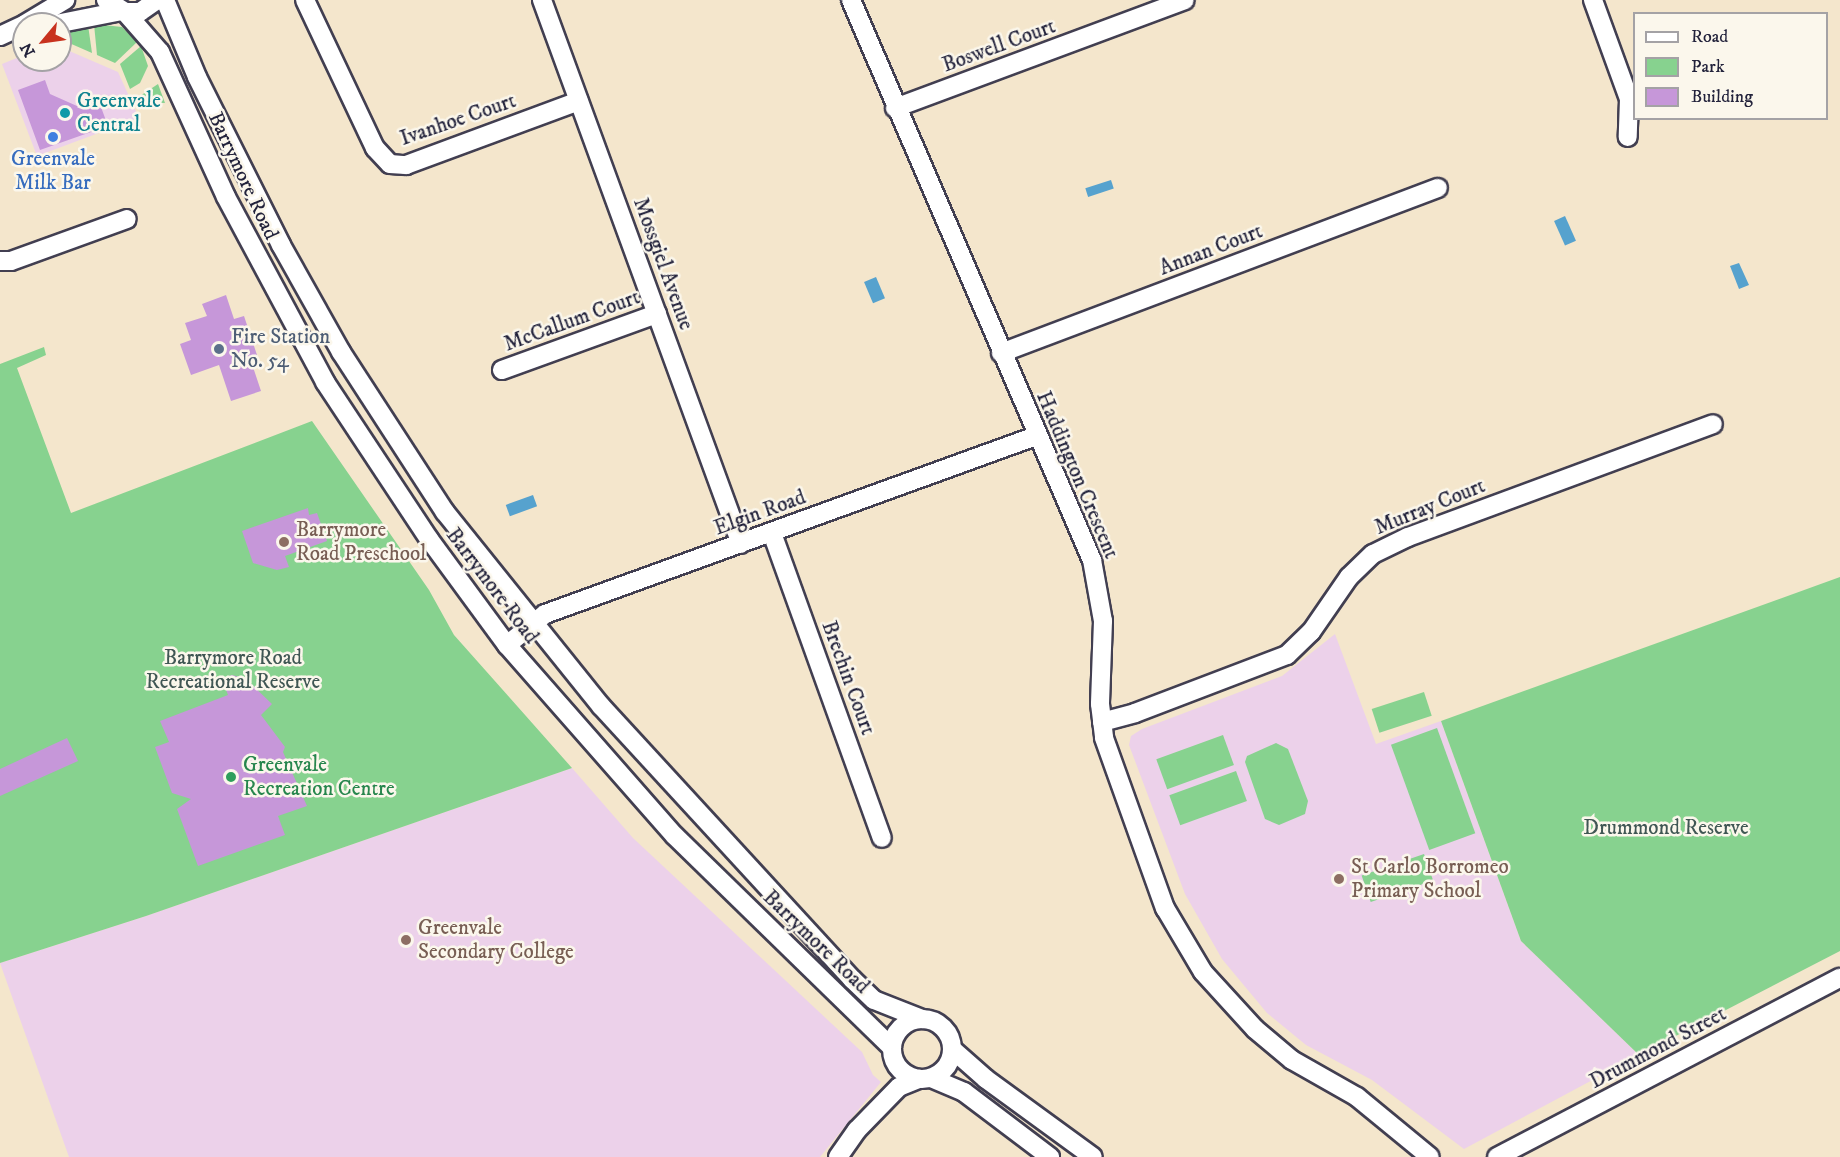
<!DOCTYPE html>
<html>
<head>
<meta charset="utf-8">
<style>
  body { margin:0 }
  #map { position:relative; width:1840px; height:1157px; overflow:hidden; background:#f4e6cc; font-family:"IM FELL DW Pica",serif }
  div>[style] { position:absolute }
  [style*='--x'] { left:calc(var(--x)*1px); top:calc(var(--y)*1px); width:calc(var(--w)*1px); rotate:calc(var(--a)*1deg) }
  .built>* { inset:0; background:#ecd1ea }
  .green>* { inset:0; background:#87d28f; transform-origin:0 0 }
  .water>* { inset:0; background:#56a2ce; transform-origin:0 0 }
  .building>* { inset:0; background:#c697d9 }
  .roads { filter:drop-shadow(2px 0 #423f51) drop-shadow(-2px 0 #423f51) drop-shadow(0 2px #423f51) drop-shadow(0 -2px #423f51) }
  .minor>* { height:18px; margin:-9px; padding:0 9px; transform-origin:9px; border-radius:9px; background:#fff }
  .minor>.ring { margin:-9px; padding:0; box-sizing:content-box; background:none; border:18px solid #fff; border-radius:50% }
  .dots>* { width:16px; height:16px; translate:-50% -50%; box-sizing:border-box; border:3px solid #fbf7ec; border-radius:50% }
  span { translate:-50% -50%; white-space:nowrap; text-align:center; line-height:1.15; -webkit-text-stroke:5px #fbf7ec; paint-order:stroke }
  .street-label { font-size:21px; color:#22223b }
  .culture-label { font-size:21px; color:#0d838f }
  .left { translate:0 -50%; text-align:left }
  .shop-label { font-size:21px; color:#366cbe }
  .service-label { font-size:21px; color:#4e5e75 }
  .education-label { font-size:21px; color:#785e54 }
  .park-label { font-size:21px; color:#405754 }
  .leisure-label { font-size:21px; color:#27864d }
  .legend { position:absolute; left:1633px; top:12px; width:195px; height:108px; box-sizing:border-box; background:#fbf7ec; border:2px solid #a4a2a5; margin:0; padding:8px 10px; list-style:none; font-size:18px; color:#22223b }
  .legend li { display:flex; align-items:center; gap:12px; height:30px }
  .legend b { width:30px; border:2px solid #a4a2a5 }
  .north { position:absolute; left:12px; top:12px; width:60px; height:60px; box-sizing:border-box; background:#fbf7ec; border:2px solid #a4a2a5; border-radius:50%; rotate:241deg; font-size:16px; font-weight:700; line-height:24px; text-align:center; color:#22223b }
  .north::after { content:''; display:block; margin:auto; width:21px; height:27px; background:#c8321e; clip-path:polygon(50% 0,100% 100%,50% 72%,0 100%) }
</style>
</head>
<body>
<div id="map">
  <div class="built">
    <i style="clip-path:polygon(60px 47px,118px 72px,139px 118px,37px 156px,2px 64px,24px 55px,24px 60px,60px 60px)"></i>
    <i style="clip-path:polygon(1335px 634px,1376px 744px,1441px 721px,1521px 941px,1639px 1055px,1464px 1149px,1372px 1080px,1306px 1045px,1267px 1013px,1222px 959px,1185px 894px,1129px 745px,1131px 736px,1142px 729px,1282px 676px)"></i>
    <i style="clip-path:polygon(572px 768px,633px 838px,862px 1052px,873px 1075px,881px 1082px,820px 1157px,69px 1157px,0 963px,146px 916px)"></i>
  </div>
  <div class="green">
    <i style="clip-path:polygon(94px 24px,122px 27px,137px 42px,115px 63px,97px 55px)"></i>
    <i style="clip-path:polygon(88px 25px,92px 53px,60px 39px,60px 31px)"></i>
    <i style="clip-path:polygon(141px 46px,148px 66px,140px 83px,130px 89px,120px 64px)"></i>
    <i style="clip-path:polygon(158px 84px,165px 103px,137px 102px,137px 98px)"></i>
    <i style="clip-path:polygon(44px 347px,46px 355px,17px 368px,71px 513px,312px 421px,429px 590px,454px 635px,572px 768px,146px 916px,0 963px,0 364px)"></i>
    <i style="clip-path:polygon(1840px 577px,1840px 951px,1639px 1055px,1521px 941px,1441px 721px)"></i>
    <i style="left:1424px;top:692px;width:25px;height:55px;rotate:72deg"></i>
    <i style="left:1437px;top:728px;width:112px;height:49px;rotate:70deg"></i>
    <i style="left:1223px;top:735px;width:32px;height:71px;rotate:70deg"></i>
    <i style="clip-path:polygon(1276px 743px,1288px 749px,1308px 801px,1305px 814px,1279px 825px,1265px 819px,1245px 762px,1247px 756px)"></i>
    <i style="left:1236px;top:771px;width:32px;height:71px;rotate:70deg"></i>
    <i style="left:1424px;top:854px;width:28px;height:66px;rotate:71deg"></i>
  </div>
  <div class="water">
    <i style="left:1111px;top:180px;width:9px;height:27px;rotate:72deg"></i>
    <i style="left:1565px;top:216px;width:27px;height:12px;rotate:66deg"></i>
    <i style="clip-path:polygon(1739px 263px,1749px 285px,1739px 289px,1730px 266px)"></i>
    <i style="left:876px;top:277px;width:23px;height:13px;rotate:67deg"></i>
    <i style="left:533px;top:495px;width:12px;height:29px;rotate:70deg"></i>
  </div>
  <div class="building">
    <i style="clip-path:polygon(45px 80px,50px 94px,77px 106px,98px 99px,108px 126px,40px 150px,18px 90px)"></i>
    <i style="clip-path:polygon(226px 295px,234px 319px,244px 316px,257px 355px,250px 358px,261px 391px,231px 401px,219px 365px,191px 375px,180px 344px,191px 340px,185px 323px,207px 316px,202px 304px)"></i>
    <i style="clip-path:polygon(308px 508px,309px 515px,317px 513px,327px 541px,285px 556px,289px 567px,277px 570px,253px 563px,242px 531px)"></i>
    <i style="clip-path:polygon(232px 675px,246px 679px,272px 704px,261px 715px,285px 747px,283px 752px,307px 806px,278px 816px,285px 835px,198px 866px,177px 809px,191px 799px,172px 793px,155px 747px,169px 742px,160px 721px,228px 695px,222px 679px)"></i>
    <i style="clip-path:polygon(67px 738px,78px 761px,0 796px,0 769px)"></i>
  </div>
  <div class="roads">
    <div class="minor">
      <i style="--x:106;--y:0;--w:22;--a:32"></i>
      <i style="--x:125;--y:12;--w:15;--a:0"></i>
      <i style="--x:140;--y:12;--w:21;--a:-35"></i>
      <i style="--x:165;--y:0;--w:83;--a:67.4"></i>
      <i style="--x:197;--y:77;--w:188;--a:63.4"></i>
      <i style="--x:281;--y:245;--w:123;--a:60.7"></i>
      <i style="--x:341;--y:352;--w:191;--a:57"></i>
      <i style="--x:445;--y:512;--w:249;--a:51.2"></i>
      <i style="--x:601;--y:706;--w:371;--a:47.4"></i>
      <i style="--x:852;--y:979;--w:30;--a:44"></i>
      <i style="--x:874;--y:1000;--w:52;--a:21.6"></i>
      <i style="--x:305;--y:0;--w:164;--a:64.7"></i>
      <i style="--x:375;--y:148;--w:22;--a:47"></i>
      <i style="--x:390;--y:164;--w:16;--a:4"></i>
      <i style="--x:406;--y:165;--w:184;--a:-20.3"></i>
      <i style="--x:542;--y:0;--w:579;--a:69.91"></i>
      <i style="--x:851;--y:0;--w:610;--a:66.72"></i>
      <i style="--x:1092;--y:560;--w:62;--a:79.8"></i>
      <i style="--x:1103;--y:621;--w:83;--a:92.1"></i>
      <i style="--x:1100;--y:704;--w:34;--a:83"></i>
      <i style="--x:1104;--y:738;--w:181;--a:70.3"></i>
      <i style="--x:1165;--y:908;--w:74;--a:59.3"></i>
      <i style="--x:1203;--y:972;--w:77;--a:47.6"></i>
      <i style="--x:1255;--y:1029;--w:48;--a:40"></i>
      <i style="--x:1292;--y:1060;--w:75;--a:29.6"></i>
      <i style="--x:1357;--y:1097;--w:94;--a:39.4"></i>
      <i style="--x:1593;--y:0;--w:105;--a:70"></i>
      <i style="--x:1629;--y:99;--w:38;--a:92"></i>
      <i style="--x:125;--y:12;--w:53;--a:48.8"></i>
      <i style="--x:160;--y:52;--w:159;--a:65.5"></i>
      <i style="--x:226;--y:197;--w:210;--a:61.8"></i>
      <i style="--x:325;--y:382;--w:188;--a:56.5"></i>
      <i style="--x:429;--y:539;--w:132;--a:53.7"></i>
      <i style="--x:507;--y:645;--w:254;--a:48.7"></i>
      <i style="--x:675;--y:836;--w:303;--a:44.3"></i>
      <i style="--x:25;--y:24;--w:47;--a:-31"></i>
      <i style="--x:56;--y:24;--w:66;--a:-11.3"></i>
      <i style="--x:0;--y:36;--w:26;--a:-25"></i>
      <i style="--x:895;--y:108;--w:309;--a:-20.4"></i>
      <i style="--x:0;--y:261;--w:11;--a:0"></i>
      <i style="--x:11;--y:261;--w:123;--a:-19.9"></i>
      <i style="--x:1001;--y:353;--w:467;--a:-20.7"></i>
      <i style="--x:502;--y:370;--w:165;--a:-19.9"></i>
      <i style="--x:772;--y:533;--w:324;--a:70.2"></i>
      <i style="--x:507;--y:645;--w:49;--a:-39.2"></i>
      <i style="--x:545;--y:614;--w:522;--a:-19.93"></i>
      <i style="--x:1102;--y:722;--w:34;--a:-15"></i>
      <i style="--x:1135;--y:713;--w:163;--a:-20.9"></i>
      <i style="--x:1287;--y:655;--w:33;--a:-44"></i>
      <i style="--x:1311;--y:632;--w:67;--a:-55.4"></i>
      <i style="--x:1349;--y:577;--w:33;--a:-44"></i>
      <i style="--x:1373;--y:554;--w:39;--a:-26"></i>
      <i style="--x:1408;--y:537;--w:325;--a:-20.3"></i>
      <i class="ring" style="left:892px;top:1019px;width:42px;height:42px"></i>
      <i style="--x:952;--y:1049;--w:45;--a:41.4"></i>
      <i style="--x:986;--y:1079;--w:132;--a:36.1"></i>
      <i style="--x:931;--y:1078;--w:36;--a:23"></i>
      <i style="--x:964;--y:1092;--w:108;--a:37.1"></i>
      <i style="--x:838;--y:1157;--w:33;--a:-55"></i>
      <i style="--x:857;--y:1130;--w:60;--a:-45.7"></i>
      <i style="--x:899;--y:1087;--w:22;--a:-22"></i>
      <i style="--x:1497;--y:1157;--w:387;--a:-27.6"></i>
    </div>
  </div>
  <div class="dots">
    <i style="left:65px;top:113px;background:#0f9aa8"></i>
    <i style="left:53px;top:137px;background:#3f7fe0"></i>
    <i style="left:219px;top:349px;background:#5c6f8a"></i>
    <i style="left:284px;top:542px;background:#8d6e63"></i>
    <i style="left:231px;top:777px;background:#2e9e5b"></i>
    <i style="left:1339px;top:879px;background:#8d6e63"></i>
    <i style="left:406px;top:940px;background:#8d6e63"></i>
  </div>
  <div class="street-label">
    <span style="left:999px;top:46px;rotate:-20deg">Boswell Court</span>
    <span style="left:458px;top:120px;rotate:-19deg">Ivanhoe Court</span>
    <span style="left:243px;top:176px;rotate:65deg">Barrymore Road</span>
    <span style="left:1211px;top:250px;rotate:-21deg">Annan Court</span>
    <span style="left:663px;top:264px;rotate:70deg">Mossgiel Avenue</span>
    <span style="left:572px;top:321px;rotate:-20deg">McCallum Court</span>
    <span style="left:1077px;top:475px;rotate:67deg">Haddington Crescent</span>
    <span style="left:1430px;top:507px;rotate:-22deg">Murray Court</span>
    <span style="left:760px;top:513px;rotate:-20deg">Elgin Road</span>
    <span style="left:492px;top:586px;rotate:53deg">Barrymore Road</span>
    <span style="left:848px;top:678px;rotate:70deg">Brechin Court</span>
    <span style="left:816px;top:942px;rotate:44deg">Barrymore Road</span>
    <span style="left:1658px;top:1048px;rotate:-28deg">Drummond Street</span>
  </div>
  <div class="culture-label">
    <span class="left" style="left:77px;top:113px">Greenvale<br>Central</span>
  </div>
  <div class="shop-label">
    <span style="left:53px;top:171px">Greenvale<br>Milk Bar</span>
  </div>
  <div class="service-label">
    <span class="left" style="left:231px;top:349px">Fire Station<br>No. 54</span>
  </div>
  <div class="education-label">
    <span class="left" style="left:296px;top:542px">Barrymore<br>Road Preschool</span>
    <span class="left" style="left:1351px;top:879px">St Carlo Borromeo<br>Primary School</span>
    <span class="left" style="left:418px;top:940px">Greenvale<br>Secondary College</span>
  </div>
  <div class="park-label">
    <span style="left:233px;top:670px">Barrymore Road<br>Recreational Reserve</span>
    <span style="left:1666px;top:828px">Drummond Reserve</span>
  </div>
  <div class="leisure-label">
    <span class="left" style="left:243px;top:777px">Greenvale<br>Recreation Centre</span>
  </div>
  <ul class="legend">
  <li><b style="height:8px;background:#fff"></b>Road</li>
  <li><b style="height:16px;background:#87d28f"></b>Park</li>
  <li><b style="height:16px;background:#c697d9"></b>Building</li>
  </ul>
  <div class="north">N</div>
</div>
</body>
</html>
